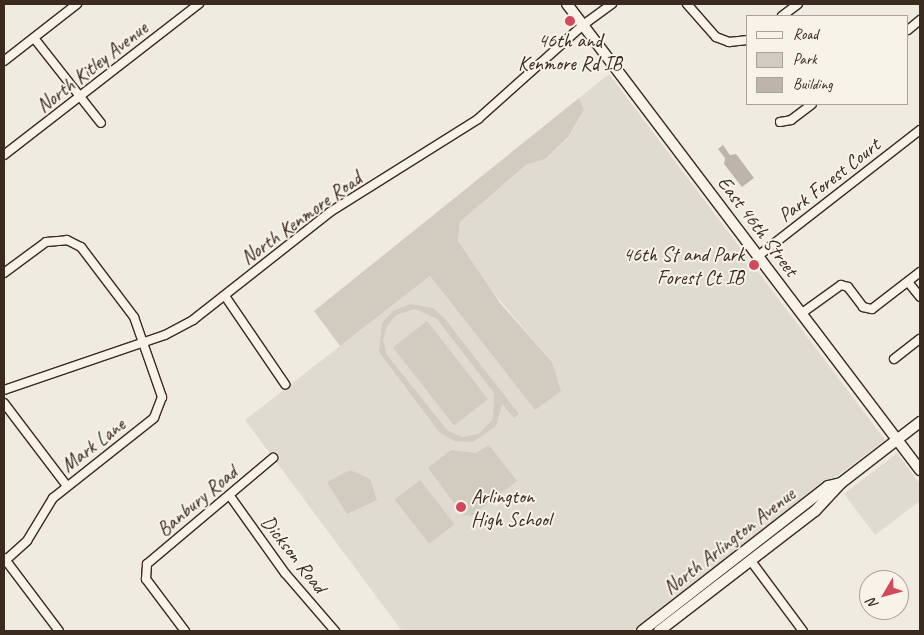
<!DOCTYPE html>
<html>
<head>
<meta charset="utf-8">
<style>
  body { margin:0 }
  #map { position:relative; width:924px; height:635px; overflow:hidden; background:#efebe0; font-family:Caveat,sans-serif }
  div>[style] { position:absolute }
  [style*='--x'] { left:calc(var(--x)*1px); top:calc(var(--y)*1px); width:calc(var(--w)*1px); rotate:calc(var(--a)*1deg) }
  .built>* { inset:0; background:#e0dbd0 }
  .green>* { inset:0; background:#d1cbc0; transform-origin:0 0 }
  .building>* { inset:0; background:#bdb5aa }
  .roads { filter:drop-shadow(1px 0 #3b2a1e) drop-shadow(-1px 0 #3b2a1e) drop-shadow(0 1px #3b2a1e) drop-shadow(0 -1px #3b2a1e) }
  .minor>* { height:8px; margin:-4px; padding:0 4px; transform-origin:4px; border-radius:4px; background:#f7f3e8 }
  .secondary>* { height:10px; margin:-5px; padding:0 5px; transform-origin:5px; border-radius:5px; background:#f7f3e8 }
  .dots>* { width:14px; height:14px; translate:-50% -50%; box-sizing:border-box; border:2px solid #f7f3e8; border-radius:50% }
  span { translate:-50% -50%; white-space:nowrap; text-align:center; line-height:1.15; -webkit-text-stroke:4px #f7f3e8; paint-order:stroke }
  .poi-label { font-size:20px; color:#3b2a1e }
  .right { translate:-100% -50%; text-align:right }
  .left { translate:0 -50%; text-align:left }
  .street-label { font-size:20px; color:#3b2a1e }
  .frame { position:absolute; inset:0; border:5px solid #3b2a1e; pointer-events:none }
  .legend { position:absolute; left:746px; top:15px; width:162px; height:90px; box-sizing:border-box; background:#f7f3e8; border:1px solid #aca397; margin:0; padding:6px 9px; list-style:none; font-size:15px; color:#3b2a1e }
  .legend li { display:flex; align-items:center; gap:10px; height:25px }
  .legend b { width:25px; border:1px solid #aca397 }
  .north { position:absolute; left:859px; top:570px; width:50px; height:50px; box-sizing:border-box; background:#f7f3e8; border:1px solid #aca397; border-radius:50%; rotate:233deg; font-size:14px; font-weight:700; line-height:20px; text-align:center; color:#3b2a1e }
  .north::after { content:''; display:block; margin:auto; width:18px; height:22px; background:#d1495b; clip-path:polygon(50% 0,100% 100%,50% 72%,0 100%) }
</style>
</head>
<body>
<div id="map">
  <div class="built">
    <i style="clip-path:polygon(609px 74px,885px 440px,632px 631px,402px 631px,245px 420px,430px 276px,535px 410px,552px 362px,480px 277px,458px 241px,460px 222px,526px 165px,545px 159px,568px 138px,584px 110px,579px 98px)"></i>
    <i style="clip-path:polygon(897px 453px,920px 484px,920px 501px,875px 535px,844px 494px)"></i>
  </div>
  <div class="green">
    <i style="clip-path:polygon(579px 98px,584px 110px,568px 137px,545px 159px,526px 165px,460px 222px,458px 241px,500px 303px,552px 362px,561px 391px,535px 410px,430px 276px,340px 346px,314px 311px)"></i>
    <i style="clip-path:polygon(evenodd,410px 304px,433px 308px,445px 319px,519px 414px,514px 418px,502px 404px,496px 426px,473px 442px,455px 441px,440px 433px,379px 352px,382px 323px,393px 311px,410px 304px,415px 309px,437px 319px,494px 393px,493px 419px,479px 434px,463px 437px,448px 431px,387px 355px,383px 340px,387px 326px,396px 315px,415px 309px)"></i>
    <i style="left:427px;top:321px;width:99px;height:43px;rotate:52deg"></i>
    <i style="clip-path:polygon(489px 445px,517px 481px,471px 516px,463px 515px,428px 468px,451px 450px,476px 453px)"></i>
    <i style="clip-path:polygon(350px 470px,370px 479px,377px 500px,347px 514px,327px 482px)"></i>
    <i style="left:420px;top:480px;width:56px;height:32px;rotate:52deg"></i>
  </div>
  <div class="building">
    <i style="clip-path:polygon(723px 145px,730px 155px,736px 154px,754px 178px,742px 187px,724px 164px,725px 158px,718px 149px)"></i>
  </div>
  <div class="roads">
    <div class="minor">
      <i style="--x:687;--y:4;--w:44;--a:48.7"></i>
      <i style="--x:716;--y:37;--w:14;--a:21"></i>
      <i style="--x:729;--y:42;--w:19;--a:-6"></i>
      <i style="--x:782;--y:16;--w:20;--a:-37"></i>
      <i style="--x:908;--y:30;--w:16;--a:-40"></i>
      <i style="--x:34;--y:38;--w:108;--a:51.8"></i>
      <i style="--x:4;--y:61;--w:93;--a:-38"></i>
      <i style="--x:780;--y:122;--w:11;--a:-10"></i>
      <i style="--x:791;--y:120;--w:26;--a:-37"></i>
      <i style="--x:4;--y:155;--w:247;--a:-37.8"></i>
      <i style="--x:758;--y:256;--w:205;--a:-37.9"></i>
      <i style="--x:4;--y:273;--w:52;--a:-36.4"></i>
      <i style="--x:46;--y:242;--w:21;--a:-5"></i>
      <i style="--x:67;--y:240;--w:16;--a:27"></i>
      <i style="--x:81;--y:247;--w:88;--a:52.9"></i>
      <i style="--x:134;--y:317;--w:85;--a:70.7"></i>
      <i style="--x:162;--y:397;--w:22;--a:111"></i>
      <i style="--x:154;--y:418;--w:129;--a:141.6"></i>
      <i style="--x:53;--y:498;--w:50;--a:121.2"></i>
      <i style="--x:27;--y:541;--w:31;--a:138"></i>
      <i style="--x:908;--y:282;--w:19;--a:51"></i>
      <i style="--x:225;--y:296;--w:107;--a:55.7"></i>
      <i style="--x:802;--y:313;--w:48;--a:-35.7"></i>
      <i style="--x:841;--y:285;--w:7;--a:16"></i>
      <i style="--x:848;--y:287;--w:25;--a:53"></i>
      <i style="--x:863;--y:307;--w:9;--a:13"></i>
      <i style="--x:872;--y:309;--w:61;--a:-37.6"></i>
      <i style="--x:894;--y:359;--w:33;--a:-38"></i>
      <i style="--x:4;--y:390;--w:170;--a:-18.9"></i>
      <i style="--x:165;--y:335;--w:32;--a:-28"></i>
      <i style="--x:193;--y:320;--w:174;--a:-38.2"></i>
      <i style="--x:330;--y:212;--w:175;--a:-32.1"></i>
      <i style="--x:478;--y:119;--w:141;--a:-41.8"></i>
      <i style="--x:583;--y:25;--w:36;--a:-36"></i>
      <i style="--x:4;--y:403;--w:104;--a:52.8"></i>
      <i style="--x:230;--y:496;--w:95;--a:54.5"></i>
      <i style="--x:285;--y:573;--w:77;--a:49.2"></i>
      <i style="--x:4;--y:558;--w:91;--a:53"></i>
      <i style="--x:751;--y:561;--w:87;--a:53.4"></i>
      <i style="--x:185;--y:631;--w:65;--a:-126.9"></i>
      <i style="--x:146;--y:579;--w:15;--a:-86"></i>
      <i style="--x:147;--y:564;--w:165;--a:-40.1"></i>
    </div>
    <div class="secondary">
      <i style="--x:567;--y:4;--w:585;--a:52.86"></i>
      <i style="--x:642;--y:631;--w:236;--a:-37.9"></i>
      <i style="--x:828;--y:486;--w:13;--a:-13"></i>
      <i style="--x:659;--y:631;--w:197;--a:-37.6"></i>
      <i style="--x:815;--y:511;--w:38;--a:-47"></i>
      <i style="--x:841;--y:483;--w:100;--a:-37.7"></i>
    </div>
  </div>
  <div class="dots">
    <i style="left:570px;top:21px;background:#d1495b"></i>
    <i style="left:754px;top:265px;background:#d1495b"></i>
    <i style="left:461px;top:507px;background:#d1495b"></i>
  </div>
  <div class="poi-label">
    <span style="left:570px;top:52px">46th and<br>Kenmore Rd IB</span>
    <span class="right" style="left:744px;top:266px">46th St and Park<br>Forest Ct IB</span>
    <span class="left" style="left:471px;top:508px">Arlington<br>High School</span>
  </div>
  <div class="street-label">
    <span style="left:92px;top:67px;rotate:-38deg">North Kitley Avenue</span>
    <span style="left:829px;top:180px;rotate:-38deg">Park Forest Court</span>
    <span style="left:301px;top:218px;rotate:-36deg">North Kenmore Road</span>
    <span style="left:758px;top:226px;rotate:53deg">East 46th Street</span>
    <span style="left:93px;top:445px;rotate:-38deg">Mark Lane</span>
    <span style="left:197px;top:501px;rotate:-40deg">Banbury Road</span>
    <span style="left:729px;top:541px;rotate:-38deg">North Arlington Avenue</span>
    <span style="left:294px;top:554px;rotate:52deg">Dickson Road</span>
  </div>
  <div class="frame"></div>
  <ul class="legend">
  <li><b style="height:6px;background:#f7f3e8"></b>Road</li>
  <li><b style="height:14px;background:#d1cbc0"></b>Park</li>
  <li><b style="height:14px;background:#bdb5aa"></b>Building</li>
  </ul>
  <div class="north">N</div>
</div>
</body>
</html>
